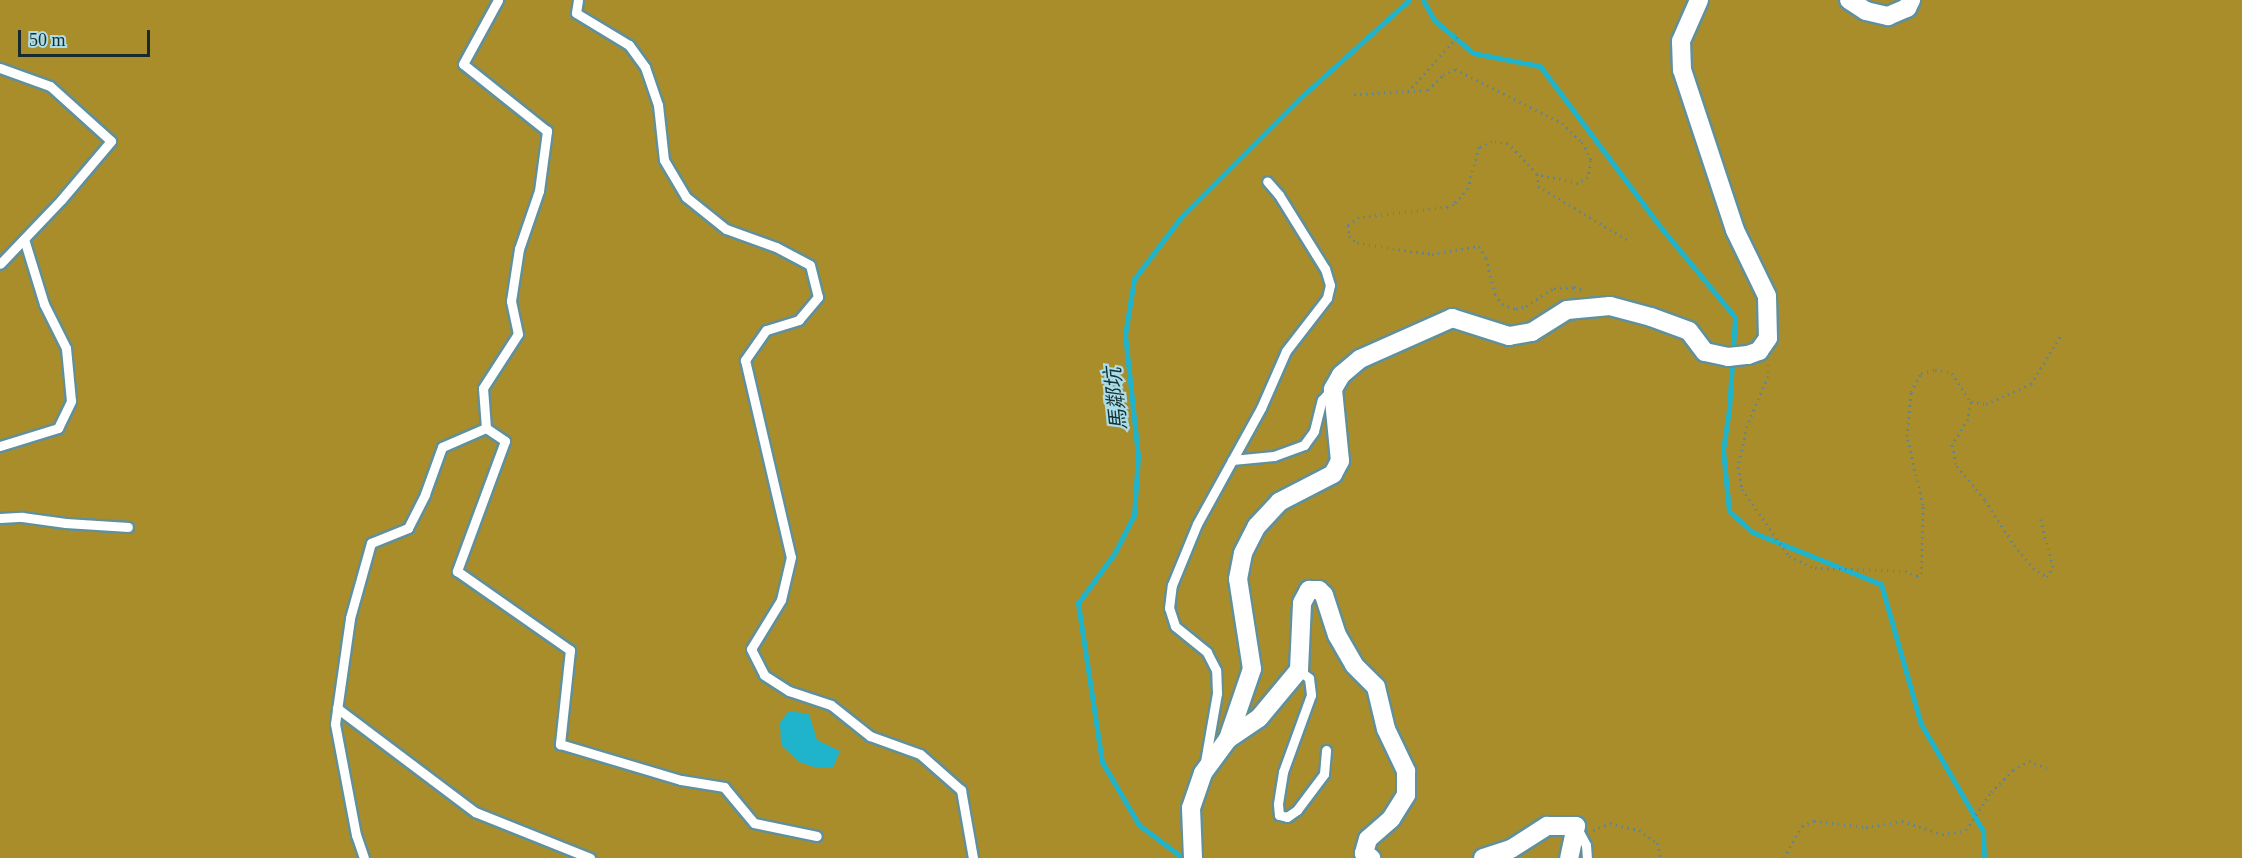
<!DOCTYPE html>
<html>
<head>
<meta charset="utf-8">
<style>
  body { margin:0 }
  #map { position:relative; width:2242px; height:858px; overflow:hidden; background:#abdde8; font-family:"Times New Roman","Noto Sans TC",serif }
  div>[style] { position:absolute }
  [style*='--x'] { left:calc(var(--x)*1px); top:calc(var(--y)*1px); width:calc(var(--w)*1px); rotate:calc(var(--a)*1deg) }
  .forest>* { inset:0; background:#aa8d2b; transform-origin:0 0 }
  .water>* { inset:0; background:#1fb4cc }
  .stream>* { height:5px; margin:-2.5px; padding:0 2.5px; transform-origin:2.5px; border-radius:2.5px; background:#1fb4cc }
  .path>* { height:3px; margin-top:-1.5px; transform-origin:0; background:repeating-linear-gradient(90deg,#62858d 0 1.5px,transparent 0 6px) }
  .roads { filter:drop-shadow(2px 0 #61909a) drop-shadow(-2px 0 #61909a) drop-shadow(0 2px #61909a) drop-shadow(0 -2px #61909a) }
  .service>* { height:9px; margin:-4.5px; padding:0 4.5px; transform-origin:4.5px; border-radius:4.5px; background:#fff }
  .minor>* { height:18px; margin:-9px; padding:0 9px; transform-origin:9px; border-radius:9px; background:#fff }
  span { translate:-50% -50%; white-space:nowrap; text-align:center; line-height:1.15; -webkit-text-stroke:4.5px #abdde8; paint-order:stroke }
  .water-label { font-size:21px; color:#143136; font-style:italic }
  .scale { position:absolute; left:18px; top:30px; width:132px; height:27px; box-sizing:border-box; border:3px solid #172b2f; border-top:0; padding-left:8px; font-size:18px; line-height:21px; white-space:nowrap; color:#172b2f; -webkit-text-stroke:4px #abdde8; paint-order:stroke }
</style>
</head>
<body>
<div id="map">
  <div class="forest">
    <i style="left:0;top:0;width:2242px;height:858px"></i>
  </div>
  <div class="water">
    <i style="clip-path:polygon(789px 711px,809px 714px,817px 740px,840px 751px,833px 767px,817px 768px,799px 762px,781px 745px,780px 722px)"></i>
  </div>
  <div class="stream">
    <i style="--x:1423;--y:0;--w:23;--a:61"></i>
    <i style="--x:1434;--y:20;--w:51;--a:40.2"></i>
    <i style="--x:1473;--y:53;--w:68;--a:11"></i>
    <i style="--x:1540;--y:66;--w:197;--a:53.2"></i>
    <i style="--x:1658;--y:224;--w:121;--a:50.4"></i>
    <i style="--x:1735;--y:317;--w:92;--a:93.7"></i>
    <i style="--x:1729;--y:409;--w:41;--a:98.3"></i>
    <i style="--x:1723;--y:450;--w:61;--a:84.4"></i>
    <i style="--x:1729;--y:511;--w:31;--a:42"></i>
    <i style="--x:1752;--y:532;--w:139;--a:22"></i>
    <i style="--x:1881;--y:584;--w:146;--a:74.1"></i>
    <i style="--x:1921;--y:724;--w:124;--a:59.9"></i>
    <i style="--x:1983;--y:831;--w:27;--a:88"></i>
    <i style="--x:1183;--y:858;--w:55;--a:-143.1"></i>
    <i style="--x:1139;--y:825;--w:73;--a:-120.4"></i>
    <i style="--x:1102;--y:762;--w:161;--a:-98.6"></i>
    <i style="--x:1078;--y:603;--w:61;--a:-53.7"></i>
    <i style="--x:1114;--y:554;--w:44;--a:-62.9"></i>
    <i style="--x:1134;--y:515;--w:59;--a:-86.1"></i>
    <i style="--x:1138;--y:456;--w:122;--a:-96.1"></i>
    <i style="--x:1125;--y:335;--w:57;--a:-80.9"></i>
    <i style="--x:1134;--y:279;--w:78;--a:-52.8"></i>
    <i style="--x:1181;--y:217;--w:170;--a:-45"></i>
    <i style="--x:1301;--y:97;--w:145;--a:-41.9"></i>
  </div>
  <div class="path">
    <i style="--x:1408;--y:92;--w:76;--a:-48.2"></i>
    <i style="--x:1354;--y:94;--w:74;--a:-3.1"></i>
    <i style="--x:1428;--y:90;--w:21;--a:-45"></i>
    <i style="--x:1443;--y:75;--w:13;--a:-27"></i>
    <i style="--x:1455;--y:69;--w:120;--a:26.8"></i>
    <i style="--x:1562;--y:123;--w:28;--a:44"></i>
    <i style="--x:1582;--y:142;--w:20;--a:63"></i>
    <i style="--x:1591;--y:160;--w:17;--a:100"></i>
    <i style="--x:1588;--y:177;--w:12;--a:149"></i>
    <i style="--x:1578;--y:183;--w:42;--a:-167.6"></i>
    <i style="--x:1537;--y:174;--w:42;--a:-133.1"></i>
    <i style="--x:1508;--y:143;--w:16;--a:-173"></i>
    <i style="--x:1492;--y:141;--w:14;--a:155"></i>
    <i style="--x:1479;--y:147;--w:42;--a:105"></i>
    <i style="--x:1468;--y:188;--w:21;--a:131"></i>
    <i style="--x:1454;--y:204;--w:7;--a:153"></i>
    <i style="--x:1448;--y:207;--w:90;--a:173.6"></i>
    <i style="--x:1359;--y:217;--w:14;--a:144"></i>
    <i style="--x:1348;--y:225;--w:11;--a:85"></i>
    <i style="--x:1349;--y:236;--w:11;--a:41"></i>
    <i style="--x:1357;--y:243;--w:76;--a:8.3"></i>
    <i style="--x:1432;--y:254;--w:48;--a:-9.7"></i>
    <i style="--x:1479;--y:246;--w:14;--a:60"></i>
    <i style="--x:1486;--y:258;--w:37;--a:76"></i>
    <i style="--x:1495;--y:294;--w:12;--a:55"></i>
    <i style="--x:1502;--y:304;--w:15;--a:20"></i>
    <i style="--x:1516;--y:309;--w:10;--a:-17"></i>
    <i style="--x:1526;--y:306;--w:33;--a:-33"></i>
    <i style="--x:1554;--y:288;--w:20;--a:-3"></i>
    <i style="--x:1574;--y:287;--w:9;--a:18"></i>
    <i style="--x:1537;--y:174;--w:12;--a:85"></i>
    <i style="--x:1538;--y:186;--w:106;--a:31.1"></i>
    <i style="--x:1768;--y:364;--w:12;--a:90"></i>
    <i style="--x:1768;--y:376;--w:54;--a:112.8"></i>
    <i style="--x:1747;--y:426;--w:42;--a:102.4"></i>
    <i style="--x:1738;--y:467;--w:22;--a:80"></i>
    <i style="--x:1742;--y:489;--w:82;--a:55"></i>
    <i style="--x:1789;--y:556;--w:29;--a:25"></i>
    <i style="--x:1815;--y:568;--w:90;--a:1.9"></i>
    <i style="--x:1905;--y:571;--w:13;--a:23"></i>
    <i style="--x:1917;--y:576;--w:4;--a:-27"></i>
    <i style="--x:1921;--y:574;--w:69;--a:-88.3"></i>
    <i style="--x:1923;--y:505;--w:71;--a:-103.1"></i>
    <i style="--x:1907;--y:436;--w:44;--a:-84.8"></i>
    <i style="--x:1911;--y:392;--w:21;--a:-62"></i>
    <i style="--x:1921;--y:373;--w:14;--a:-12"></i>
    <i style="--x:1935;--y:370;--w:17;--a:10"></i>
    <i style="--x:1952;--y:373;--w:35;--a:57"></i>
    <i style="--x:1971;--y:402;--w:17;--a:100"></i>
    <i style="--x:1968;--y:419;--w:31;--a:122"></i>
    <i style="--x:1952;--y:445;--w:22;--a:77"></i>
    <i style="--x:1957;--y:466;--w:44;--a:50.5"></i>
    <i style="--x:1985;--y:500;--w:54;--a:57.2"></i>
    <i style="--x:2014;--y:545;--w:30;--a:50"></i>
    <i style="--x:2033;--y:568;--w:17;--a:33"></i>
    <i style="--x:2047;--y:577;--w:12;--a:-59"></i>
    <i style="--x:2053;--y:567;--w:52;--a:-104.6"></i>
    <i style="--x:1971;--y:402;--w:15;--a:8"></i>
    <i style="--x:1986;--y:404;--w:49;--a:-24"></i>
    <i style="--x:2031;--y:384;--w:57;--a:-58.5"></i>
    <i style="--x:1593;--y:830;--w:18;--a:-22"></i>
    <i style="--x:1610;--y:823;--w:30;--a:14"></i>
    <i style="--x:1639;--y:830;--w:22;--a:36"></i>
    <i style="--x:1657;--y:843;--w:16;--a:75"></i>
    <i style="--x:1784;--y:858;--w:37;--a:-61"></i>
    <i style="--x:1802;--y:826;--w:13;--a:-23"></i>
    <i style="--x:1814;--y:821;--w:52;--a:6.6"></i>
    <i style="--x:1866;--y:827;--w:36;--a:-9"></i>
    <i style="--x:1902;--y:821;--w:42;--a:18"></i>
    <i style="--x:1942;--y:834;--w:24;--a:-9"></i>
    <i style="--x:1966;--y:830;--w:45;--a:-56.7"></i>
    <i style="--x:1991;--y:792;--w:31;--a:-45"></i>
    <i style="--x:2013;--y:770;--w:18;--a:-29"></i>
    <i style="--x:2029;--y:761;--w:19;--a:21"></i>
  </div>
  <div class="roads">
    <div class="service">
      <i style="--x:578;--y:0;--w:13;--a:99"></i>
      <i style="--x:576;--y:13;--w:62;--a:31.1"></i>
      <i style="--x:629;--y:45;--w:27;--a:54"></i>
      <i style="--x:645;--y:67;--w:40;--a:71.1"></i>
      <i style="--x:658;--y:105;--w:55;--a:83.8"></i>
      <i style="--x:664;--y:160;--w:43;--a:59.3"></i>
      <i style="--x:686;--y:197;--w:51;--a:38.7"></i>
      <i style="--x:726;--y:229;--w:53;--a:19.8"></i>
      <i style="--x:776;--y:247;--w:38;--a:28"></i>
      <i style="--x:810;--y:265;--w:33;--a:76"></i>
      <i style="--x:818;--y:297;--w:30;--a:130"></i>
      <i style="--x:799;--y:320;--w:34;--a:163"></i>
      <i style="--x:766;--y:330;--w:37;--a:125"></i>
      <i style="--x:745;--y:360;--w:202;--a:76.9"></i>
      <i style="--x:791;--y:557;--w:44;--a:103.1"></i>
      <i style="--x:781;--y:600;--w:57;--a:121.5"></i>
      <i style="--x:751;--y:649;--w:29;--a:63"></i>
      <i style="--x:764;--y:675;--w:30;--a:33"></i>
      <i style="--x:789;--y:691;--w:44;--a:18.4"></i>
      <i style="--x:831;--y:705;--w:50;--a:38.5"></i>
      <i style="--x:870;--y:736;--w:53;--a:19.8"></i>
      <i style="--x:920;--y:754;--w:55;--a:41.3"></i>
      <i style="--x:961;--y:790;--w:69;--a:80"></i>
      <i style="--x:0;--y:68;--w:53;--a:19.8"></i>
      <i style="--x:50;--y:86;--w:82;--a:42"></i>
      <i style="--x:111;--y:141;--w:77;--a:130.3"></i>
      <i style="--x:61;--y:200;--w:88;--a:133.6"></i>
      <i style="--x:486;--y:428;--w:23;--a:34"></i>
      <i style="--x:505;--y:441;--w:139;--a:110.3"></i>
      <i style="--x:457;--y:571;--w:138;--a:35"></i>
      <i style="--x:570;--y:650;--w:95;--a:96.1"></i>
      <i style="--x:560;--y:744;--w:126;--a:16.6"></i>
      <i style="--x:681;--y:780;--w:44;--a:9.2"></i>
      <i style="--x:724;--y:787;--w:47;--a:50.2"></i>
      <i style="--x:754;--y:823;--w:64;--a:11.7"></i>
      <i style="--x:0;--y:446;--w:61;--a:-17.2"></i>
      <i style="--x:58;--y:428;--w:30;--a:-64"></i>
      <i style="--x:71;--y:401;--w:53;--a:-95.4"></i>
      <i style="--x:66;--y:348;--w:49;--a:-116.6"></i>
      <i style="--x:44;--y:304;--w:68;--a:-107.1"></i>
      <i style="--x:1232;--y:460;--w:42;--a:-5.4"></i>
      <i style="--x:1274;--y:456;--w:32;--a:-20"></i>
      <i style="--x:1304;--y:445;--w:17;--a:-54"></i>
      <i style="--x:1314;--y:431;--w:32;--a:-76"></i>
      <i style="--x:1322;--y:400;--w:15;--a:-48"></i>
      <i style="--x:0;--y:518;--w:22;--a:-3"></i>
      <i style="--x:22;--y:517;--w:44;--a:7.8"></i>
      <i style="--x:66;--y:523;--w:62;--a:3.7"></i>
      <i style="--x:1299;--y:670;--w:13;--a:39"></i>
      <i style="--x:1309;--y:678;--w:17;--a:83"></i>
      <i style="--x:1311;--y:695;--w:82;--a:110"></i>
      <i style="--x:1283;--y:772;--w:32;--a:99"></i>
      <i style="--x:1278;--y:804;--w:11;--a:85"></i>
      <i style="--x:1279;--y:815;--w:8;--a:14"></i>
      <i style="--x:1287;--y:817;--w:12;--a:-35"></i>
      <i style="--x:1297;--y:810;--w:45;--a:-53.1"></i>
      <i style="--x:1324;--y:774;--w:24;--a:-85"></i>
      <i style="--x:337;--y:708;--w:173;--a:37"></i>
      <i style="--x:475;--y:812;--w:124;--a:21.8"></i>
      <i style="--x:1205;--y:762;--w:70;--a:-80.1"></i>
      <i style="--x:1217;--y:693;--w:23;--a:-92"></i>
      <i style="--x:1216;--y:670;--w:20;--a:-117"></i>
      <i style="--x:1207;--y:652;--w:41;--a:-140.9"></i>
      <i style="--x:1175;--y:626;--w:19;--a:-108"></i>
      <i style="--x:1169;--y:608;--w:23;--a:-83"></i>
      <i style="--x:1172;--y:585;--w:66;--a:-67.7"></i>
      <i style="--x:1197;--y:524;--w:132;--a:-61.1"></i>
      <i style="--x:1261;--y:408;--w:62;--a:-66.3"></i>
      <i style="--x:1286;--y:351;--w:67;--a:-52.3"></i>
      <i style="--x:1327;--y:298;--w:13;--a:-77"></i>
      <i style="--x:1330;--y:285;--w:17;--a:-107"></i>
      <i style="--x:1325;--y:269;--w:87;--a:-121.9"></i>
      <i style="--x:1279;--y:195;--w:18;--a:-131"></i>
      <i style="--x:1577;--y:828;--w:19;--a:62"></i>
      <i style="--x:1586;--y:845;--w:13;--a:86"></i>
      <i style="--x:364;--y:858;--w:24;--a:-109"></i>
      <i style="--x:356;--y:835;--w:113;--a:-100.7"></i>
      <i style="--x:335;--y:724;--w:107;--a:-81.9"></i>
      <i style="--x:350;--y:618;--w:78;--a:-74.4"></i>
      <i style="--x:371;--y:543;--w:40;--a:-22"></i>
      <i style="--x:408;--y:528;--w:38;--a:-63"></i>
      <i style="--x:425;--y:494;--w:50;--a:-70.1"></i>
      <i style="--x:442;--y:447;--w:48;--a:-23.4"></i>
      <i style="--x:486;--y:428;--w:40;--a:-94.3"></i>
      <i style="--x:483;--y:388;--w:64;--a:-57.1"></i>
      <i style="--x:518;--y:334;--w:34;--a:-102"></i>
      <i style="--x:511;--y:301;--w:53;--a:-81.3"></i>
      <i style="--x:519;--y:249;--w:61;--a:-71"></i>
      <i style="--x:539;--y:191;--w:61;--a:-82.4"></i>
      <i style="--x:547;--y:131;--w:107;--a:-141.4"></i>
      <i style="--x:463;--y:64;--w:73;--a:-61.3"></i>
    </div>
    <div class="minor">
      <i style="--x:1849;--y:0;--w:20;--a:33"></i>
      <i style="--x:1866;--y:11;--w:23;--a:13"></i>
      <i style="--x:1888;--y:16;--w:21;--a:-23"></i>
      <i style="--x:1907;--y:8;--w:9;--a:-63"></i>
      <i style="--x:1228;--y:739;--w:37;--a:-34"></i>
      <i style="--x:1259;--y:718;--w:62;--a:-50.2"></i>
      <i style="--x:1299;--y:670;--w:67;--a:-87.4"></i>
      <i style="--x:1302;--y:603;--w:15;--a:-62"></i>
      <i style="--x:1309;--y:590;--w:10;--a:0"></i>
      <i style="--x:1319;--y:590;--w:7;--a:45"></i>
      <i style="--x:1324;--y:595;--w:42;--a:72"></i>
      <i style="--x:1337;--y:635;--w:34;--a:60"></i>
      <i style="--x:1354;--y:665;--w:31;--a:45"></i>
      <i style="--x:1376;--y:687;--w:43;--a:76.6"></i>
      <i style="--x:1386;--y:729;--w:47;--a:64.5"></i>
      <i style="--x:1406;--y:771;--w:24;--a:90"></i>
      <i style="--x:1406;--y:795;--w:28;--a:122"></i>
      <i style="--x:1391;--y:819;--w:30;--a:139"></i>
      <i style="--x:1368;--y:839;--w:15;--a:106"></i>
      <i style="--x:1364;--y:853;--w:9;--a:36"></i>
      <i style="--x:1193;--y:858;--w:50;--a:-92.3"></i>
      <i style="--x:1191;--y:808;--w:37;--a:-71"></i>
      <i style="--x:1203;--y:773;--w:42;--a:-53.7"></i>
      <i style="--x:1228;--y:739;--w:74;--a:-71.1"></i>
      <i style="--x:1252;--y:669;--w:91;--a:-98.8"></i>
      <i style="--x:1238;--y:579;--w:26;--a:-79"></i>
      <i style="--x:1243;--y:553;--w:30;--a:-63"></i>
      <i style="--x:1257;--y:526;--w:33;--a:-47"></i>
      <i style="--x:1279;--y:502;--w:61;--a:-27.4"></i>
      <i style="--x:1333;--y:474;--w:15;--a:-62"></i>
      <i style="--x:1340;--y:461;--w:72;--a:-95.6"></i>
      <i style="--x:1333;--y:389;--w:16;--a:-60"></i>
      <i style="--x:1341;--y:375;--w:25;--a:-40"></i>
      <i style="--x:1360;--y:359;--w:101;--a:-24"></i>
      <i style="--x:1452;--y:318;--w:60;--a:17.5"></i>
      <i style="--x:1509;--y:336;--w:23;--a:-10"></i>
      <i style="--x:1532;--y:332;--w:41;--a:-32.2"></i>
      <i style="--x:1567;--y:310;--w:43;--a:-5.3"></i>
      <i style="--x:1610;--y:306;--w:42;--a:15"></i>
      <i style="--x:1651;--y:317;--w:40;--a:20.2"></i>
      <i style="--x:1689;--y:331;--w:26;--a:53"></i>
      <i style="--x:1705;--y:352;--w:24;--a:12"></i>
      <i style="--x:1728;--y:357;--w:20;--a:-6"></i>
      <i style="--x:1748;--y:355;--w:12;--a:-20"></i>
      <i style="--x:1759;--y:351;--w:16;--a:-55"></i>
      <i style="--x:1768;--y:338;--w:42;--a:-91.4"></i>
      <i style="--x:1767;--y:296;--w:73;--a:-115.9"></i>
      <i style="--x:1735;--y:230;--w:169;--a:-108.3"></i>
      <i style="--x:1682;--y:70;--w:29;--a:-92"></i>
      <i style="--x:1681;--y:41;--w:45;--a:-66.3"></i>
      <i style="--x:1483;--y:858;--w:29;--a:-18"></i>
      <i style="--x:1511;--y:849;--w:43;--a:-32.6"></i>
      <i style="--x:1547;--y:826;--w:29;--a:0"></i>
      <i style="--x:1576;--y:826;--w:33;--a:102"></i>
    </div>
  </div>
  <div class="water-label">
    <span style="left:1116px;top:399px;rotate:-96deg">馬鄰坑</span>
  </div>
  <div class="scale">50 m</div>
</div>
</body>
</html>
